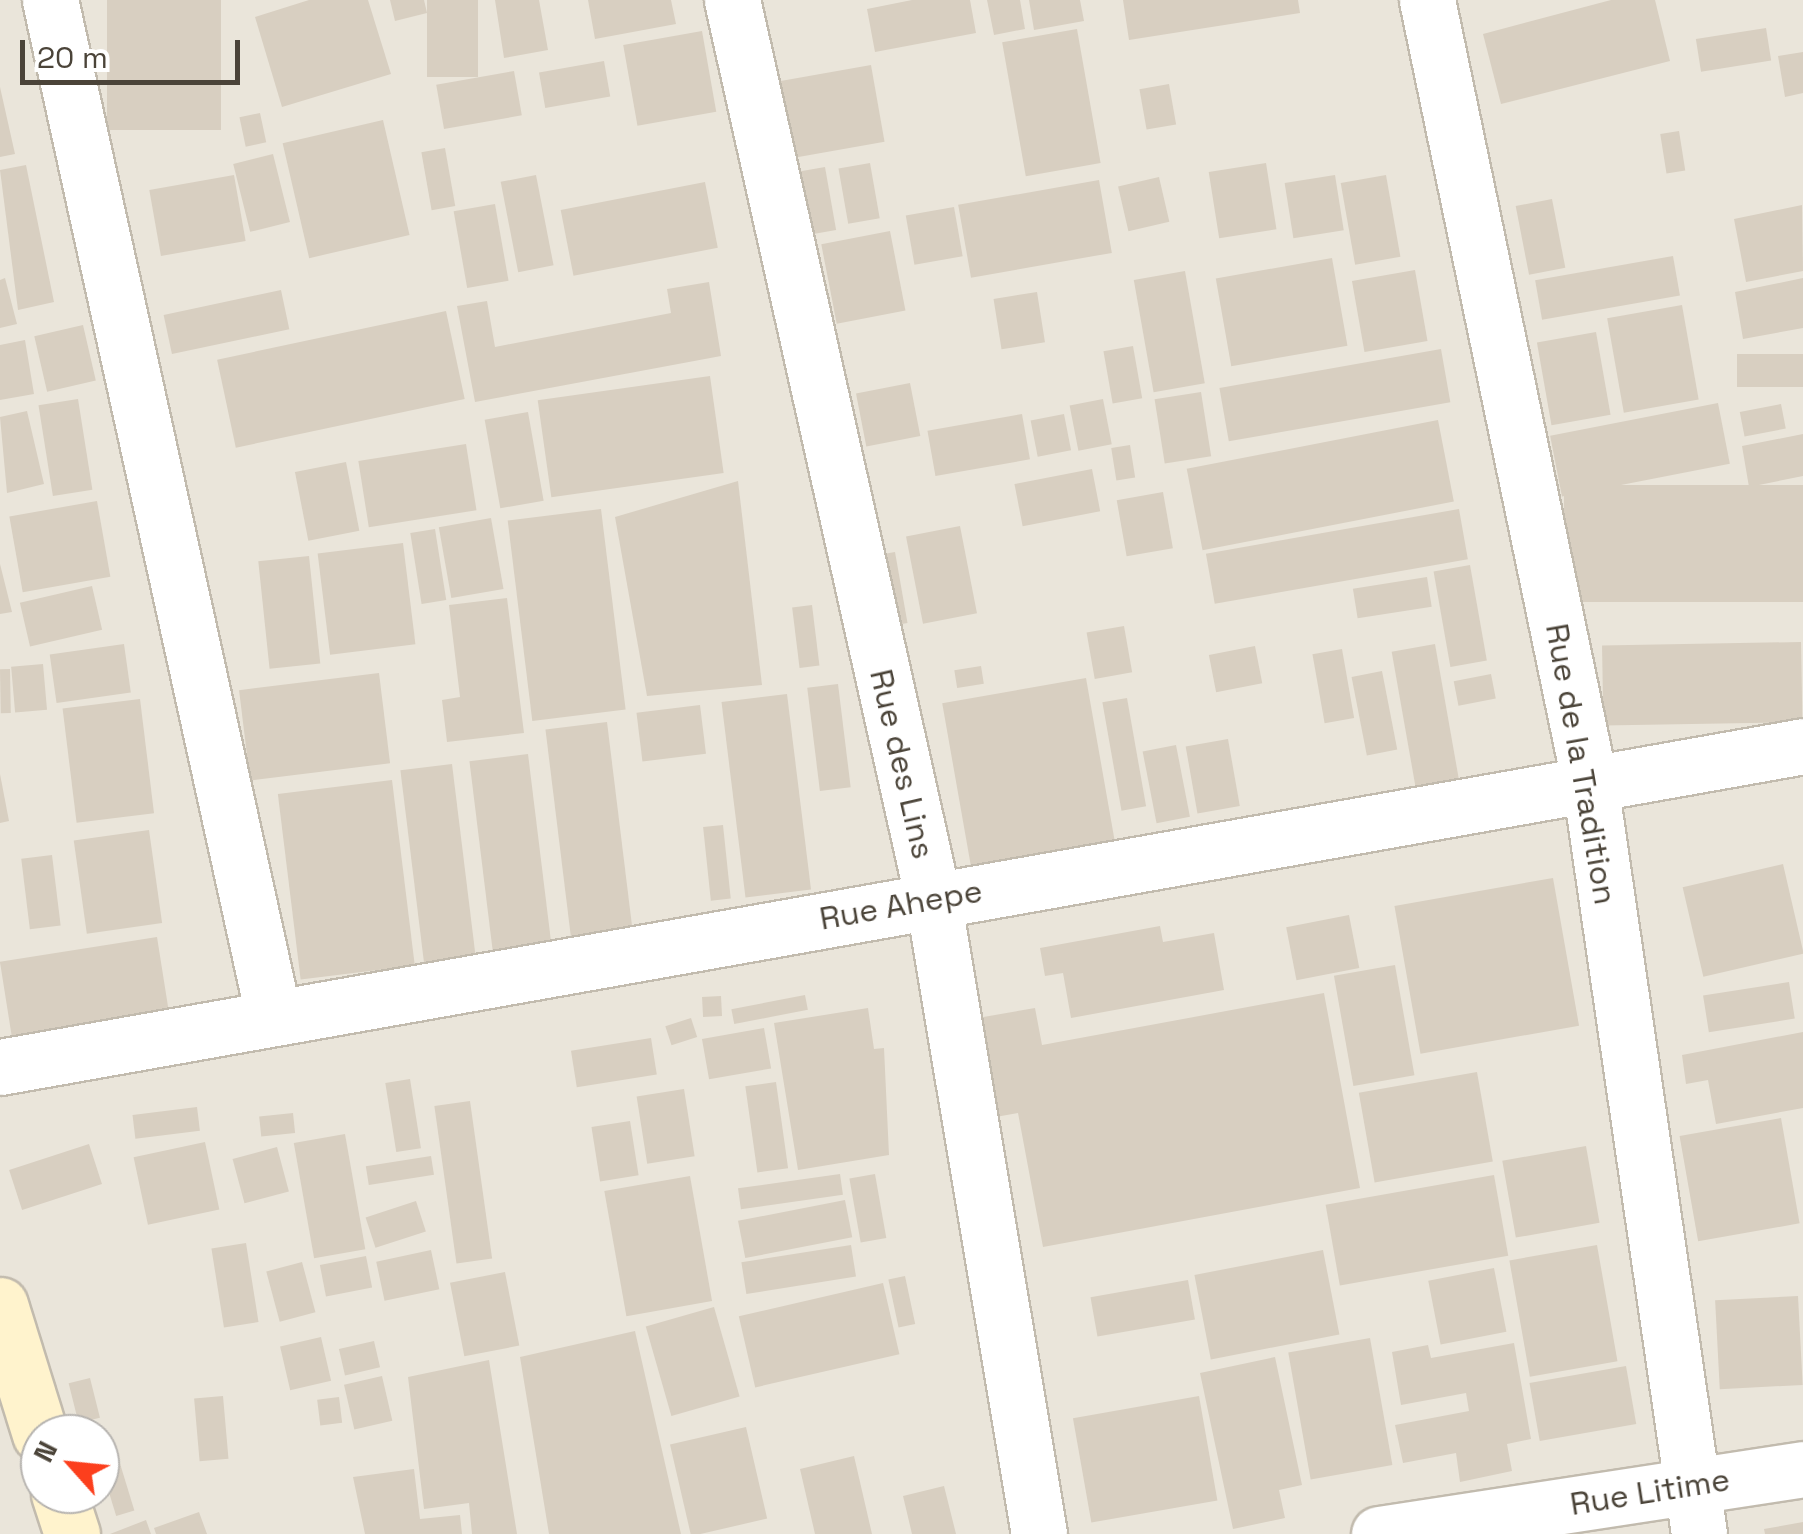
<!DOCTYPE html>
<html>
<head>
<meta charset="utf-8">
<style>
  body { margin:0 }
  #map { position:relative; width:1803px; height:1534px; overflow:hidden; background:#f6f3ec; font-family:"Space Grotesk",sans-serif }
  div>[style] { position:absolute }
  [style*='--x'] { left:calc(var(--x)*1px); top:calc(var(--y)*1px); width:calc(var(--w)*1px); rotate:calc(var(--a)*1deg) }
  .residential>* { inset:0; background:#eae5da }
  .building>* { inset:0; background:#d8cfc1; transform-origin:0 0 }
  .roads { filter:drop-shadow(2px 0 #c2bbae) drop-shadow(-2px 0 #c2bbae) drop-shadow(0 2px #c2bbae) drop-shadow(0 -2px #c2bbae) }
  .street>* { height:55px; margin:-27.5px; padding:0 27.5px; transform-origin:27.5px; border-radius:27.5px; background:#fff }
  .secondary>* { height:55px; margin:-27.5px; padding:0 27.5px; transform-origin:27.5px; border-radius:27.5px; background:#fff3cd }
  span { translate:-50% -50%; white-space:nowrap; text-align:center; line-height:1.15; -webkit-text-stroke:9px #fff; paint-order:stroke }
  .street-label { font-size:32px; color:#4b4439 }
  .north { position:absolute; left:20px; top:1414px; width:100px; height:100px; box-sizing:border-box; background:#fff; border:2px solid #b7b4b0; border-radius:50%; rotate:297deg; font-size:28px; font-weight:700; line-height:40px; text-align:center; color:#4b4439 }
  .north::after { content:''; display:block; margin:auto; width:35px; height:45px; background:#fc3f1d; clip-path:polygon(50% 0,100% 100%,50% 72%,0 100%) }
  .scale { position:absolute; left:20px; top:40px; width:220px; height:45px; box-sizing:border-box; border:5px solid #4b4439; border-top:0; padding-left:12px; font-size:30px; line-height:35px; white-space:nowrap; color:#4b4439; -webkit-text-stroke:8px #fff; paint-order:stroke }
</style>
</head>
<body>
<div id="map">
  <div class="residential">
    <i style="clip-path:polygon(evenodd,0 0,1803px 0,1803px 1534px,0 1534px,0 0,40px 1434px,100px 1434px,100px 1494px,40px 1494px,40px 1434px)"></i>
  </div>
  <div class="building">
    <i style="left:107px;top:0;width:114px;height:130px"></i>
    <i style="clip-path:polygon(309px 0,368px 0,391px 74px,282px 107px,255px 17px)"></i>
    <i style="clip-path:polygon(390px 0,424px 0,427px 13px,395px 21px)"></i>
    <i style="left:427px;top:0;width:51px;height:77px"></i>
    <i style="clip-path:polygon(495px 0,539px 0,548px 50px,504px 58px)"></i>
    <i style="clip-path:polygon(588px 0,671px 0,676px 24px,595px 39px)"></i>
    <i style="clip-path:polygon(912px 0,970px 0,976px 33px,875px 52px,867px 9px)"></i>
    <i style="clip-path:polygon(987px 0,1020px 0,1025px 29px,994px 35px)"></i>
    <i style="clip-path:polygon(1029px 0,1080px 0,1084px 21px,1034px 30px)"></i>
    <i style="clip-path:polygon(1123px 0,1298px 0,1300px 13px,1129px 40px)"></i>
    <i style="clip-path:polygon(1611px 0,1655px 0,1670px 61px,1501px 104px,1483px 34px)"></i>
    <i style="left:1766px;top:28px;width:33px;height:71px;rotate:81deg"></i>
    <i style="left:1077px;top:29px;width:136px;height:76px;rotate:80deg"></i>
    <i style="left:702px;top:31px;width:82px;height:80px;rotate:80deg"></i>
    <i style="clip-path:polygon(1803px 52px,1803px 93px,1785px 97px,1778px 56px)"></i>
    <i style="left:604px;top:61px;width:36px;height:66px;rotate:80deg"></i>
    <i style="left:871px;top:65px;width:78px;height:96px;rotate:80deg"></i>
    <i style="left:514px;top:71px;width:45px;height:79px;rotate:80deg"></i>
    <i style="left:1169px;top:84px;width:41px;height:30px;rotate:80deg"></i>
    <i style="clip-path:polygon(0 87px,15px 154px,0 157px)"></i>
    <i style="left:260px;top:113px;width:30px;height:21px;rotate:78deg"></i>
    <i style="left:383px;top:120px;width:118px;height:103px;rotate:77deg"></i>
    <i style="left:1679px;top:131px;width:40px;height:19px;rotate:81deg"></i>
    <i style="left:445px;top:148px;width:59px;height:24px;rotate:80deg"></i>
    <i style="left:273px;top:154px;width:70px;height:41px;rotate:76deg"></i>
    <i style="left:870px;top:163px;width:56px;height:32px;rotate:80deg"></i>
    <i style="left:1266px;top:163px;width:67px;height:58px;rotate:81deg"></i>
    <i style="clip-path:polygon(26px 165px,54px 302px,18px 310px,0 170px)"></i>
    <i style="left:825px;top:167px;width:64px;height:29px;rotate:80deg"></i>
    <i style="left:234px;top:175px;width:67px;height:86px;rotate:80deg"></i>
    <i style="left:536px;top:175px;width:92px;height:36px;rotate:79deg"></i>
    <i style="left:1335px;top:175px;width:56px;height:51px;rotate:81deg"></i>
    <i style="left:1386px;top:175px;width:83px;height:46px;rotate:80deg"></i>
    <i style="left:1159px;top:177px;width:46px;height:42px;rotate:77deg"></i>
    <i style="left:1099px;top:180px;width:74px;height:143px;rotate:80deg"></i>
    <i style="left:705px;top:182px;width:67px;height:147px;rotate:79deg"></i>
    <i style="left:1552px;top:199px;width:70px;height:37px;rotate:79deg"></i>
    <i style="left:495px;top:204px;width:78px;height:42px;rotate:80deg"></i>
    <i style="clip-path:polygon(1802px 205px,1803px 271px,1746px 282px,1734px 219px)"></i>
    <i style="left:954px;top:207px;width:50px;height:49px;rotate:80deg"></i>
    <i style="left:890px;top:231px;width:81px;height:70px;rotate:79deg"></i>
    <i style="left:1673px;top:256px;width:40px;height:140px;rotate:80deg"></i>
    <i style="left:1332px;top:258px;width:89px;height:118px;rotate:80deg"></i>
    <i style="left:1415px;top:270px;width:72px;height:64px;rotate:80deg"></i>
    <i style="left:1185px;top:271px;width:114px;height:52px;rotate:80deg"></i>
    <i style="clip-path:polygon(5px 278px,17px 324px,0 328px,0 280px)"></i>
    <i style="clip-path:polygon(1803px 278px,1803px 328px,1743px 339px,1735px 292px)"></i>
    <i style="clip-path:polygon(709px 282px,721px 356px,475px 402px,457px 306px,487px 301px,495px 347px,671px 313px,667px 289px)"></i>
    <i style="left:281px;top:290px;width:40px;height:120px;rotate:78deg"></i>
    <i style="left:1037px;top:292px;width:51px;height:44px;rotate:81deg"></i>
    <i style="left:1682px;top:305px;width:96px;height:76px;rotate:80deg"></i>
    <i style="left:446px;top:311px;width:90px;height:234px;rotate:78deg"></i>
    <i style="left:83px;top:325px;width:57px;height:50px;rotate:77deg"></i>
    <i style="left:1596px;top:332px;width:84px;height:60px;rotate:80deg"></i>
    <i style="clip-path:polygon(25px 340px,34px 394px,0 400px,0 345px)"></i>
    <i style="left:1133px;top:346px;width:53px;height:30px;rotate:80deg"></i>
    <i style="left:1441px;top:349px;width:54px;height:225px;rotate:80deg"></i>
    <i style="left:1803px;top:354px;width:33px;height:66px;rotate:90deg"></i>
    <i style="left:710px;top:376px;width:98px;height:174px;rotate:82deg"></i>
    <i style="left:910px;top:383px;width:54px;height:55px;rotate:79deg"></i>
    <i style="left:1201px;top:392px;width:65px;height:47px;rotate:81deg"></i>
    <i style="left:78px;top:399px;width:92px;height:40px;rotate:81deg"></i>
    <i style="left:1103px;top:399px;width:46px;height:34px;rotate:79deg"></i>
    <i style="left:1718px;top:403px;width:62px;height:171px;rotate:79deg"></i>
    <i style="left:1781px;top:404px;width:25px;height:42px;rotate:79deg"></i>
    <i style="clip-path:polygon(27px 411px,44px 484px,7px 493px,0 417px)"></i>
    <i style="left:528px;top:412px;width:90px;height:44px;rotate:80deg"></i>
    <i style="left:1022px;top:414px;width:46px;height:96px;rotate:80deg"></i>
    <i style="left:1064px;top:414px;width:37px;height:34px;rotate:79deg"></i>
    <i style="left:1438px;top:420px;width:83px;height:256px;rotate:79deg"></i>
    <i style="clip-path:polygon(1803px 434px,1803px 476px,1749px 487px,1742px 446px)"></i>
    <i style="left:466px;top:444px;width:67px;height:109px;rotate:81deg"></i>
    <i style="left:1130px;top:445px;width:33px;height:19px;rotate:81deg"></i>
    <i style="left:346px;top:462px;width:70px;height:52px;rotate:79deg"></i>
    <i style="left:1092px;top:469px;width:43px;height:79px;rotate:79deg"></i>
    <i style="clip-path:polygon(738px 481px,762px 685px,647px 696px,615px 517px)"></i>
    <i style="left:1803px;top:485px;width:117px;height:239px;rotate:90deg"></i>
    <i style="left:1163px;top:492px;width:57px;height:47px;rotate:80deg"></i>
    <i style="left:97px;top:501px;width:77px;height:89px;rotate:80deg"></i>
    <i style="left:601px;top:509px;width:202px;height:94px;rotate:83deg"></i>
    <i style="left:1459px;top:509px;width:51px;height:257px;rotate:80deg"></i>
    <i style="left:491px;top:518px;width:72px;height:53px;rotate:80deg"></i>
    <i style="left:960px;top:526px;width:89px;height:55px;rotate:79deg"></i>
    <i style="left:435px;top:529px;width:72px;height:25px;rotate:81deg"></i>
    <i style="left:403px;top:543px;width:102px;height:86px;rotate:83deg"></i>
    <i style="left:895px;top:552px;width:72px;height:33px;rotate:80deg"></i>
    <i style="left:309px;top:556px;width:108px;height:51px;rotate:84deg"></i>
    <i style="clip-path:polygon(0 564px,12px 612px,0 614px)"></i>
    <i style="left:1470px;top:565px;width:97px;height:37px;rotate:80deg"></i>
    <i style="left:1427px;top:577px;width:30px;height:75px;rotate:81deg"></i>
    <i style="left:92px;top:586px;width:45px;height:74px;rotate:77deg"></i>
    <i style="clip-path:polygon(507px 598px,524px 733px,447px 742px,442px 700px,460px 697px,449px 605px)"></i>
    <i style="left:812px;top:605px;width:61px;height:20px;rotate:83deg"></i>
    <i style="left:1124px;top:626px;width:47px;height:38px;rotate:80deg"></i>
    <i style="left:1801px;top:642px;width:80px;height:199px;rotate:89deg"></i>
    <i style="left:124px;top:644px;width:49px;height:75px;rotate:82deg"></i>
    <i style="left:1435px;top:644px;width:144px;height:44px;rotate:80deg"></i>
    <i style="left:1255px;top:646px;width:38px;height:47px;rotate:79deg"></i>
    <i style="left:1342px;top:649px;width:70px;height:30px;rotate:80deg"></i>
    <i style="left:43px;top:664px;width:46px;height:32px;rotate:85deg"></i>
    <i style="left:981px;top:666px;width:18px;height:27px;rotate:81deg"></i>
    <i style="left:10px;top:669px;width:44px;height:10px;rotate:89deg"></i>
    <i style="left:1382px;top:671px;width:80px;height:31px;rotate:79deg"></i>
    <i style="left:379px;top:673px;width:91px;height:141px;rotate:83deg"></i>
    <i style="left:1491px;top:674px;width:25px;height:38px;rotate:79deg"></i>
    <i style="left:1086px;top:678px;width:172px;height:146px;rotate:80deg"></i>
    <i style="left:838px;top:684px;width:104px;height:31px;rotate:83deg"></i>
    <i style="left:787px;top:694px;width:197px;height:66px;rotate:83deg"></i>
    <i style="left:1127px;top:698px;width:110px;height:25px;rotate:80deg"></i>
    <i style="left:140px;top:699px;width:115px;height:78px;rotate:83deg"></i>
    <i style="left:700px;top:705px;width:49px;height:64px;rotate:83deg"></i>
    <i style="left:607px;top:722px;width:215px;height:62px;rotate:83deg"></i>
    <i style="left:1228px;top:739px;width:68px;height:43px;rotate:80deg"></i>
    <i style="left:1176px;top:745px;width:73px;height:34px;rotate:79deg"></i>
    <i style="left:528px;top:754px;width:203px;height:59px;rotate:83deg"></i>
    <i style="left:452px;top:764px;width:208px;height:52px;rotate:83deg"></i>
    <i style="clip-path:polygon(0 774px,9px 821px,0 823px)"></i>
    <i style="left:392px;top:780px;width:187px;height:115px;rotate:83deg"></i>
    <i style="left:723px;top:825px;width:74px;height:20px;rotate:84deg"></i>
    <i style="left:149px;top:830px;width:94px;height:76px;rotate:82deg"></i>
    <i style="left:52px;top:855px;width:71px;height:31px;rotate:83deg"></i>
    <i style="left:1783px;top:864px;width:92px;height:103px;rotate:77deg"></i>
    <i style="left:1553px;top:878px;width:150px;height:161px;rotate:80deg"></i>
    <i style="left:1349px;top:915px;width:54px;height:64px;rotate:79deg"></i>
    <i style="clip-path:polygon(1160px 926px,1163px 942px,1214px 933px,1224px 990px,1071px 1018px,1063px 973px,1045px 976px,1040px 948px)"></i>
    <i style="left:157px;top:937px;width:86px;height:159px;rotate:81deg"></i>
    <i style="left:1395px;top:965px;width:112px;height:62px;rotate:80deg"></i>
    <i style="left:1789px;top:982px;width:37px;height:87px;rotate:81deg"></i>
    <i style="clip-path:polygon(1324px 993px,1360px 1188px,1043px 1247px,1018px 1113px,990px 1118px,972px 1019px,1035px 1008px,1042px 1045px)"></i>
    <i style="left:805px;top:995px;width:15px;height:75px;rotate:79deg"></i>
    <i style="left:721px;top:996px;width:20px;height:19px;rotate:87deg"></i>
    <i style="clip-path:polygon(868px 1008px,874px 1049px,884px 1048px,889px 1155px,798px 1170px,774px 1023px)"></i>
    <i style="left:691px;top:1018px;width:20px;height:27px;rotate:72deg"></i>
    <i style="left:764px;top:1028px;width:41px;height:63px;rotate:80deg"></i>
    <i style="clip-path:polygon(1803px 1032px,1803px 1108px,1716px 1124px,1708px 1080px,1686px 1084px,1682px 1055px)"></i>
    <i style="left:651px;top:1038px;width:37px;height:81px;rotate:81deg"></i>
    <i style="left:1477px;top:1072px;width:91px;height:120px;rotate:80deg"></i>
    <i style="left:410px;top:1079px;width:70px;height:25px;rotate:81deg"></i>
    <i style="left:776px;top:1082px;width:87px;height:31px;rotate:82deg"></i>
    <i style="left:684px;top:1089px;width:68px;height:48px;rotate:81deg"></i>
    <i style="left:470px;top:1101px;width:159px;height:36px;rotate:82deg"></i>
    <i style="left:197px;top:1107px;width:24px;height:65px;rotate:83deg"></i>
    <i style="left:293px;top:1113px;width:20px;height:34px;rotate:84deg"></i>
    <i style="left:1781px;top:1118px;width:107px;height:103px;rotate:80deg"></i>
    <i style="left:630px;top:1121px;width:55px;height:39px;rotate:81deg"></i>
    <i style="left:345px;top:1134px;width:117px;height:52px;rotate:80deg"></i>
    <i style="left:205px;top:1142px;width:69px;height:73px;rotate:78deg"></i>
    <i style="left:89px;top:1144px;width:42px;height:84px;rotate:72deg"></i>
    <i style="left:1586px;top:1146px;width:78px;height:85px;rotate:80deg"></i>
    <i style="left:277px;top:1147px;width:46px;height:46px;rotate:75deg"></i>
    <i style="left:431px;top:1156px;width:19px;height:66px;rotate:81deg"></i>
    <i style="left:840px;top:1174px;width:21px;height:103px;rotate:82deg"></i>
    <i style="left:875px;top:1174px;width:65px;height:26px;rotate:80deg"></i>
    <i style="left:1494px;top:1175px;width:82px;height:171px;rotate:80deg"></i>
    <i style="left:690px;top:1176px;width:127px;height:87px;rotate:80deg"></i>
    <i style="left:845px;top:1200px;width:38px;height:109px;rotate:79deg"></i>
    <i style="left:416px;top:1201px;width:32px;height:53px;rotate:72deg"></i>
    <i style="left:246px;top:1243px;width:80px;height:35px;rotate:81deg"></i>
    <i style="left:851px;top:1245px;width:32px;height:111px;rotate:81deg"></i>
    <i style="left:1597px;top:1245px;width:118px;height:89px;rotate:80deg"></i>
    <i style="left:431px;top:1250px;width:40px;height:56px;rotate:78deg"></i>
    <i style="left:1323px;top:1250px;width:86px;height:131px;rotate:79deg"></i>
    <i style="left:366px;top:1256px;width:32px;height:47px;rotate:79deg"></i>
    <i style="left:302px;top:1262px;width:52px;height:37px;rotate:75deg"></i>
    <i style="left:1494px;top:1268px;width:65px;height:67px;rotate:79deg"></i>
    <i style="left:505px;top:1272px;width:75px;height:56px;rotate:79deg"></i>
    <i style="left:905px;top:1276px;width:49px;height:17px;rotate:78deg"></i>
    <i style="left:1188px;top:1280px;width:40px;height:99px;rotate:80deg"></i>
    <i style="left:883px;top:1283px;width:73px;height:148px;rotate:77deg"></i>
    <i style="left:1798px;top:1296px;width:89px;height:83px;rotate:87deg"></i>
    <i style="left:714px;top:1307px;width:93px;height:71px;rotate:74deg"></i>
    <i style="clip-path:polygon(635px 1331px,681px 1534px,549px 1534px,520px 1357px)"></i>
    <i style="left:321px;top:1337px;width:45px;height:42px;rotate:77deg"></i>
    <i style="left:1370px;top:1338px;width:129px;height:83px;rotate:80deg"></i>
    <i style="left:374px;top:1341px;width:27px;height:36px;rotate:77deg"></i>
    <i style="clip-path:polygon(1514px 1343px,1531px 1439px,1507px 1444px,1512px 1471px,1460px 1482px,1456px 1453px,1403px 1463px,1395px 1425px,1469px 1411px,1466px 1393px,1401px 1405px,1392px 1352px,1428px 1345px,1431px 1358px)"></i>
    <i style="clip-path:polygon(1275px 1357px,1302px 1485px,1279px 1490px,1285px 1518px,1233px 1529px,1200px 1373px)"></i>
    <i style="clip-path:polygon(489px 1360px,517px 1534px,472px 1534px,469px 1503px,424px 1509px,408px 1377px)"></i>
    <i style="left:1626px;top:1366px;width:59px;height:98px;rotate:80deg"></i>
    <i style="left:382px;top:1376px;width:46px;height:39px;rotate:77deg"></i>
    <i style="left:90px;top:1378px;width:41px;height:22px;rotate:76deg"></i>
    <i style="left:223px;top:1396px;width:63px;height:29px;rotate:85deg"></i>
    <i style="left:1199px;top:1396px;width:106px;height:128px;rotate:80deg"></i>
    <i style="left:339px;top:1397px;width:26px;height:22px;rotate:83deg"></i>
    <i style="left:746px;top:1427px;width:94px;height:78px;rotate:77deg"></i>
    <i style="clip-path:polygon(854px 1456px,872px 1534px,815px 1534px,800px 1469px)"></i>
    <i style="left:118px;top:1457px;width:56px;height:19px;rotate:73deg"></i>
    <i style="clip-path:polygon(414px 1469px,420px 1519px,460px 1515px,462px 1534px,365px 1534px,353px 1477px)"></i>
    <i style="clip-path:polygon(944px 1486px,956px 1534px,912px 1534px,903px 1496px)"></i>
    <i style="clip-path:polygon(199px 1512px,207px 1534px,156px 1534px,154px 1528px)"></i>
    <i style="clip-path:polygon(146px 1520px,151px 1534px,110px 1534px)"></i>
    <i style="clip-path:polygon(1803px 1522px,1803px 1534px,1765px 1534px,1764px 1529px)"></i>
  </div>
  <div class="roads">
    <div class="street">
      <i style="--x:50;--y:0;--w:1038;--a:77.6"></i>
      <i style="--x:732;--y:0;--w:921;--a:77.4"></i>
      <i style="--x:933;--y:899;--w:644;--a:80.52"></i>
      <i style="--x:1427;--y:0;--w:801;--a:78.26"></i>
      <i style="--x:1590;--y:784;--w:758;--a:81.73"></i>
      <i style="--x:0;--y:1067;--w:1831;--a:-10.09"></i>
      <i style="--x:1379;--y:1534;--w:429;--a:-8.7"></i>
    </div>
    <div class="secondary">
      <i style="--x:0;--y:1305;--w:135;--a:72.8"></i>
      <i style="--x:59;--y:1494;--w:42;--a:72"></i>
    </div>
  </div>
  <div class="street-label">
    <span style="left:902px;top:764px;rotate:77deg">Rue des Lins</span>
    <span style="left:1581px;top:764px;rotate:80deg">Rue de la Tradition</span>
    <span style="left:901px;top:905px;rotate:-10deg">Rue Ahepe</span>
    <span style="left:1650px;top:1492px;rotate:-9deg">Rue Litime</span>
  </div>
  <div class="north">N</div>
  <div class="scale">20 m</div>
</div>
</body>
</html>
